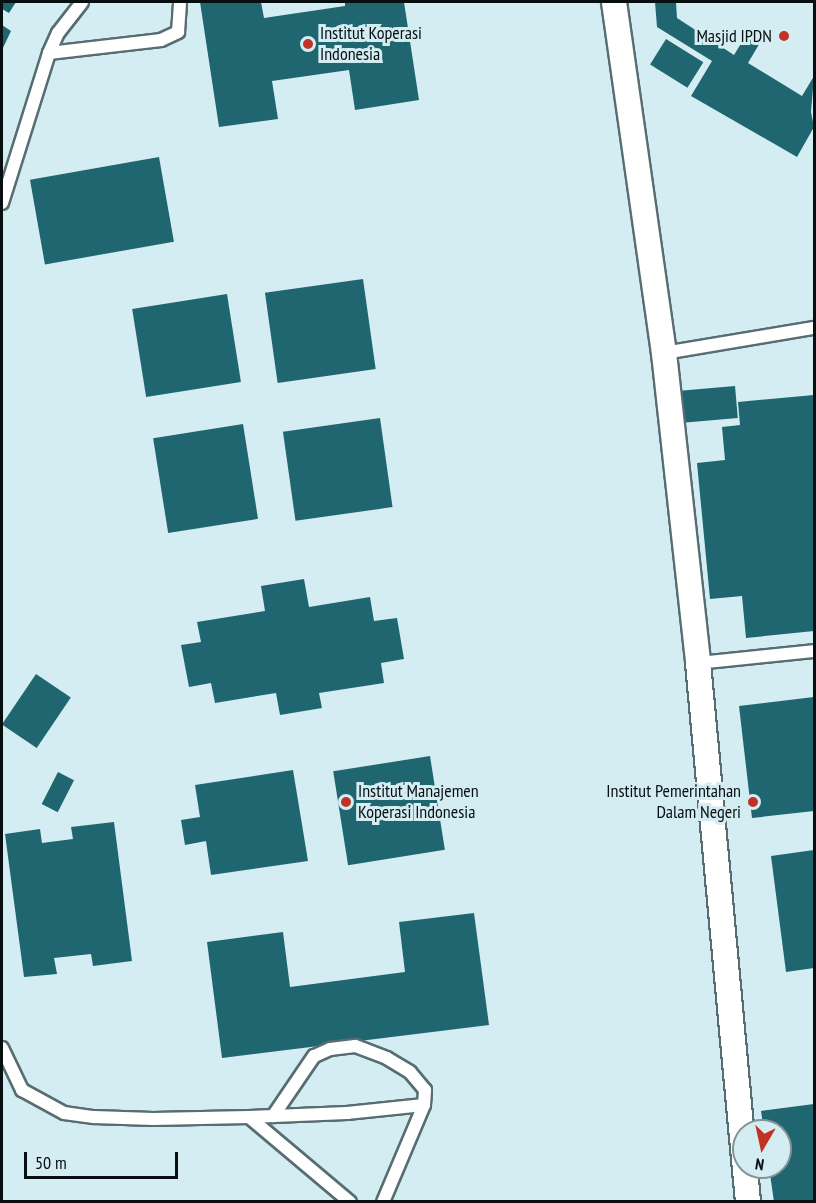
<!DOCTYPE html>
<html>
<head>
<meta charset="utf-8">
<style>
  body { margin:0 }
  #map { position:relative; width:816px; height:1203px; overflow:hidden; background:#d4edf2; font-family:"PT Sans Narrow",sans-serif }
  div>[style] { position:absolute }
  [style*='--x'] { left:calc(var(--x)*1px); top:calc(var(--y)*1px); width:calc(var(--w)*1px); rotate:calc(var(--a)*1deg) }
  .building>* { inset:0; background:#206671; transform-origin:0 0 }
  .roads { filter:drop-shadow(2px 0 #576d71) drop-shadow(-2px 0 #576d71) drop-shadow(0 2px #576d71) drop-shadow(0 -2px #576d71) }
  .lane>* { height:12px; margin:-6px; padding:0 6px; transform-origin:6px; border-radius:6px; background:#fff }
  .street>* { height:24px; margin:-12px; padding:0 12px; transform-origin:12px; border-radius:12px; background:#fff }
  .dots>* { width:16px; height:16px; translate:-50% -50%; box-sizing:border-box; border:3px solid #d4edf2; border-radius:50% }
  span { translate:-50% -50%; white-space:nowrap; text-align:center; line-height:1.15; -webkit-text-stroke:6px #d4edf2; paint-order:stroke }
  .poi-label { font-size:18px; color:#070f11 }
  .left { translate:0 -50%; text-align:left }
  .right { translate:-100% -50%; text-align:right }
  .frame { position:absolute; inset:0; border:3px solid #070f11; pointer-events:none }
  .north { position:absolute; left:732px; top:1119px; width:60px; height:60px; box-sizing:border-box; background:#d4edf2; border:2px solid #829498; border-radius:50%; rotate:189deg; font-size:16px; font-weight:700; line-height:24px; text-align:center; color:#070f11 }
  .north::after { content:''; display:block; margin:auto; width:21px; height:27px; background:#c03324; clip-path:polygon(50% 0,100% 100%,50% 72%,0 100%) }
  .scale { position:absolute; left:24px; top:1152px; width:154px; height:27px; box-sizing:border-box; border:3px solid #070f11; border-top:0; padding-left:8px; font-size:18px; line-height:21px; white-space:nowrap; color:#070f11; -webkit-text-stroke:4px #d4edf2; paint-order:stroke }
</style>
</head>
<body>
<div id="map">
  <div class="building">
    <i style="clip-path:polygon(2px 2px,16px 2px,9px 13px,2px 9px)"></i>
    <i style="clip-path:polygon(200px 2px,261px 2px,264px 18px,345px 6px,345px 2px,404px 2px,419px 100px,355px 110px,349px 70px,272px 81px,278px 119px,219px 127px)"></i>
    <i style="clip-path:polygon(655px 2px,676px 2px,677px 18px,734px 55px,748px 32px,761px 41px,748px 63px,802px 96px,814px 76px,811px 112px,814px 127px,797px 157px,691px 96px,712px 61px,657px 27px)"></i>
    <i style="clip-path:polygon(2px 25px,11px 31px,2px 50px)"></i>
    <i style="left:666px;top:39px;width:44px;height:30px;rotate:32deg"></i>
    <i style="left:159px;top:157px;width:86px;height:131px;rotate:80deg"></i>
    <i style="left:363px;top:279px;width:91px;height:99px;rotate:82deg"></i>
    <i style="left:227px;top:294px;width:89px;height:96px;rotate:81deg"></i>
    <i style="left:735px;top:386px;width:32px;height:55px;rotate:85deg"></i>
    <i style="clip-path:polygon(814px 395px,814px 631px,746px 638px,742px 596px,710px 599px,697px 463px,725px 460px,722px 427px,740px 425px,738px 402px)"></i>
    <i style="left:380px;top:418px;width:90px;height:98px;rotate:82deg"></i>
    <i style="left:243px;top:424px;width:96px;height:91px;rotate:81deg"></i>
    <i style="clip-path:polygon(304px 579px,309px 607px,370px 597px,374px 621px,397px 618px,404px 659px,381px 663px,384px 683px,319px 693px,322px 708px,280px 715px,276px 693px,215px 703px,211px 683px,189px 687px,181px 645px,201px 642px,197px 622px,265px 611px,261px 586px)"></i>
    <i style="left:36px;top:674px;width:42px;height:61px;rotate:34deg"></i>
    <i style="clip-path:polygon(814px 697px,814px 811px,752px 818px,739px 706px)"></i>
    <i style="left:430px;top:756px;width:95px;height:98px;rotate:81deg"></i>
    <i style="clip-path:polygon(293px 770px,308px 861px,211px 875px,206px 841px,185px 845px,181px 820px,200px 817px,195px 785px)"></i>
    <i style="left:58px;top:772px;width:18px;height:36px;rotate:27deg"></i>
    <i style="clip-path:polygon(114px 822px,132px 961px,93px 966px,91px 954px,54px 958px,57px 974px,24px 977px,5px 834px,40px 829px,42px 843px,73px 839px,71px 827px)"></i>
    <i style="clip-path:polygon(814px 850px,814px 968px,786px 972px,771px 856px)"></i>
    <i style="clip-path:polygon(474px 913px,489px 1025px,222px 1058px,207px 942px,283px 932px,290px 987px,405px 972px,399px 922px)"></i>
    <i style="clip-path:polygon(814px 1104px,814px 1202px,774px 1202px,769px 1167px,780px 1167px,780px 1131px,764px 1131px,761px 1111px)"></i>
  </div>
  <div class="roads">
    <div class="lane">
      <i style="--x:49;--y:53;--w:113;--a:-6.6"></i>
      <i style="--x:161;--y:40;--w:19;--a:-25"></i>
      <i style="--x:178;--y:32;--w:30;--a:-86"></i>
      <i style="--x:2;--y:203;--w:157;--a:-72.6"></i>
      <i style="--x:49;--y:53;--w:22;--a:-66"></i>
      <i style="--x:58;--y:33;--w:39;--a:-52"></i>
      <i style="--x:664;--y:353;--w:152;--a:-9.5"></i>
      <i style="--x:698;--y:663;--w:117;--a:-5.9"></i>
      <i style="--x:2;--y:1048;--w:47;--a:64.5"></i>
      <i style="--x:22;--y:1090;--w:48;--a:28.7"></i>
      <i style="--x:64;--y:1113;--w:30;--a:8"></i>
      <i style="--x:94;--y:1117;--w:59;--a:1.9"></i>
      <i style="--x:153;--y:1119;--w:96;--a:-1.2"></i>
      <i style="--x:249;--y:1117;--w:98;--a:-2.3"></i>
      <i style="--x:347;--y:1113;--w:77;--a:-5.9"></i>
      <i style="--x:424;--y:1105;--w:15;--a:-86"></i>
      <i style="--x:425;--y:1090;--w:23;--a:-130"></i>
      <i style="--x:410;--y:1072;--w:27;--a:-149"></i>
      <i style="--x:387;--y:1058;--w:34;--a:-159"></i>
      <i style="--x:355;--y:1046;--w:25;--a:173"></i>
      <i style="--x:330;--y:1049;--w:17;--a:156"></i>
      <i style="--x:314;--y:1056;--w:73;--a:124.3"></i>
      <i style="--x:249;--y:1117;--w:132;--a:40.1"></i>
      <i style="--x:383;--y:1202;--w:105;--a:-67.1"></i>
    </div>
    <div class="street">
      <i style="--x:614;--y:2;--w:355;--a:81.9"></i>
      <i style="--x:664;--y:353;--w:312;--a:83.7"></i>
      <i style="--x:698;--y:663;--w:541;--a:84.7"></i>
    </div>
  </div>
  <div class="dots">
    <i style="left:784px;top:36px;background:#c03324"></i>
    <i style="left:308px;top:44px;background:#c03324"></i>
    <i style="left:346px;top:802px;background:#c03324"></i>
    <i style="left:753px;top:802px;background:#c03324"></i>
  </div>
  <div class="poi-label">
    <span class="left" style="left:320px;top:44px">Institut Koperasi<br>Indonesia</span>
    <span class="right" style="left:772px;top:36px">Masjid IPDN</span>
    <span class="left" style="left:358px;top:802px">Institut Manajemen<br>Koperasi Indonesia</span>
    <span class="right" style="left:741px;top:802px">Institut Pemerintahan<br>Dalam Negeri</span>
  </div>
  <div class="frame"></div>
  <div class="north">N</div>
  <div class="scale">50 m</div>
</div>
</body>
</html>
